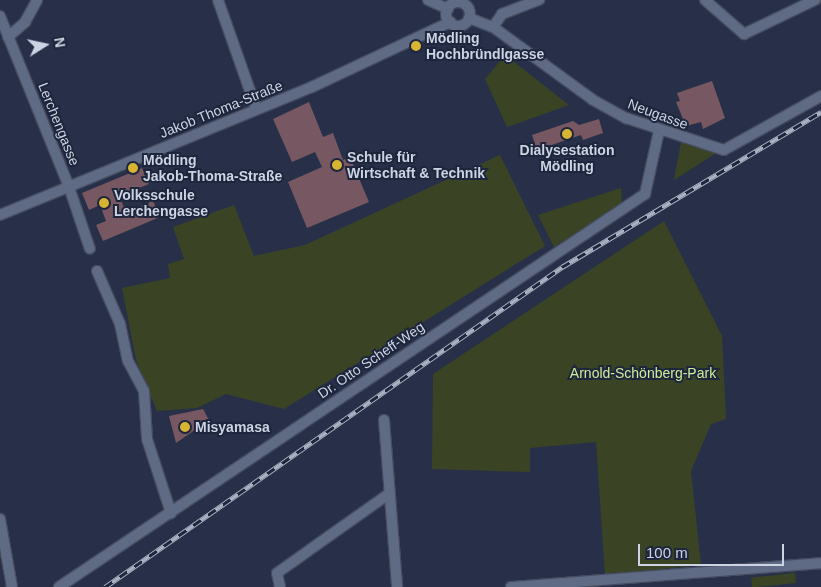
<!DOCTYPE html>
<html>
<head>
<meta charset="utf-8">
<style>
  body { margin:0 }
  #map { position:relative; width:821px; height:587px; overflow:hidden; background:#273048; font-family:Arial,sans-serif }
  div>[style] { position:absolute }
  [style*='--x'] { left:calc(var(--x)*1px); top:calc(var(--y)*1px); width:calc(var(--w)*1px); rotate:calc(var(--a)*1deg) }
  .green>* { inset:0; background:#3a4425; transform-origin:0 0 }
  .building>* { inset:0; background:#775761 }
  .roads { filter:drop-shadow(1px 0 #454c60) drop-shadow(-1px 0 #454c60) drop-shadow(0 1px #454c60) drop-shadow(0 -1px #454c60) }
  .minor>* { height:10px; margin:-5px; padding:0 5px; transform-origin:5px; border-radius:5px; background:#5f6b85 }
  .minor>.ring { margin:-5px; padding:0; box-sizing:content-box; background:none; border:10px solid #5f6b85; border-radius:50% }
  .rail>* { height:5px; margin-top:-2.5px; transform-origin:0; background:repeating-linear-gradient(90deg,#1d263d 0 9px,#aab1c2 0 18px); box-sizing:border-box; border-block:1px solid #aab1c2 }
  .dots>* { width:14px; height:14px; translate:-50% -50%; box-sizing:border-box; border:2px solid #1d263d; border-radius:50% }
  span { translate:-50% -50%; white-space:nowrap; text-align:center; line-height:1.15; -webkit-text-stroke:4px #1d263d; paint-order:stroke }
  .poi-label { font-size:14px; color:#ccd3e2; font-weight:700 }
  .left { translate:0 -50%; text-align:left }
  .street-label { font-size:14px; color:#ccd3e2 }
  .park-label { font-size:14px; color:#d0ed97 }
  .north { position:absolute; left:20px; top:20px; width:50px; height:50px; -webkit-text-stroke:4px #1d263d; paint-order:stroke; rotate:80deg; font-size:14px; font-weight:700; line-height:20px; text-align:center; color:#ccd3e2 }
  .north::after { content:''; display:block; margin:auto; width:18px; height:22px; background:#ccd3e2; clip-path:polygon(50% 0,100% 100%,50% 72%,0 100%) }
  .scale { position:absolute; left:638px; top:544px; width:146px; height:22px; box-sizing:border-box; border:2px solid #ccd3e2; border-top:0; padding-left:6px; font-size:15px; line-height:18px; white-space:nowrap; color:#ccd3e2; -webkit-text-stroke:4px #1d263d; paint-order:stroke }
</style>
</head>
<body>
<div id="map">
  <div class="green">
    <i style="clip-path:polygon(505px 55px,569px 105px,507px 127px,485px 79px)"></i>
    <i style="clip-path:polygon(681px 142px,718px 152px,674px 180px)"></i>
    <i style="clip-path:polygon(500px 155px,545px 246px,284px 409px,226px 394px,197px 408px,157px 411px,136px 360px,122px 288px,170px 278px,168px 264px,184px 259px,173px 227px,234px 205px,254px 256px,305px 245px)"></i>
    <i style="clip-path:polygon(621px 188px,622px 204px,554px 247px,538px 215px)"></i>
    <i style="clip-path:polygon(664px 221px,722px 336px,726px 419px,711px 424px,691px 471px,701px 565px,605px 575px,596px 442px,530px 448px,530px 472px,432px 469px,433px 374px)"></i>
    <i style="left:795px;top:573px;width:10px;height:44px;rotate:84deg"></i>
  </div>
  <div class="building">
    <i style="clip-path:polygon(712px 81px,725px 118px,703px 129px,701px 122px,686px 126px,676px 102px,680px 101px,677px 93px)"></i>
    <i style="clip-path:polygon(309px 102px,323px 137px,333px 133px,343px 160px,350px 157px,369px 202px,307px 228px,288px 182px,322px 167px,315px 152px,292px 162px,273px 119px)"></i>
    <i style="clip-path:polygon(599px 119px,603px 133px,583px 140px,581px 135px,537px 150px,532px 135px,573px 121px,579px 125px)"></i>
    <i style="clip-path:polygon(142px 168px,149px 184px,119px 196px,126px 212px,153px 201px,160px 217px,103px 241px,96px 225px,106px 221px,100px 205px,89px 210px,82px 193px)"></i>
    <i style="clip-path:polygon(203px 409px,209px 420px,176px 443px,169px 416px)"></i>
  </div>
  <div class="roads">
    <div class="minor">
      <i style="--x:218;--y:0;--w:114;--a:70.6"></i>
      <i style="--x:428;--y:0;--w:22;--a:24"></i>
      <i style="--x:705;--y:0;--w:52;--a:41.1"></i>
      <i style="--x:744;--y:34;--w:79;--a:-25.6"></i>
      <i class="ring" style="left:446px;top:2px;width:14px;height:14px"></i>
      <i style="--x:0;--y:16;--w:184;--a:68"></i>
      <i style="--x:69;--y:187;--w:65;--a:71.3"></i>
      <i style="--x:469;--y:18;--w:26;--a:21"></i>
      <i style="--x:493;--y:27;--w:124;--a:36.1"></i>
      <i style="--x:593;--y:100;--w:38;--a:29"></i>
      <i style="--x:626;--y:118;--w:103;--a:18.1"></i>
      <i style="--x:724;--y:150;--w:111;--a:-29.1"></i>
      <i style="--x:493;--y:27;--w:16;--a:-55"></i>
      <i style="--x:502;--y:14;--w:40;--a:-21"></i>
      <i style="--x:8;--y:37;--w:23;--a:-41"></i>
      <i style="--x:25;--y:22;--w:25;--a:-61"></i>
      <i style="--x:0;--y:215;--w:337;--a:-22.3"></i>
      <i style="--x:312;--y:87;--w:153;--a:-25.2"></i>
      <i style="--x:97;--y:271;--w:58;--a:66.5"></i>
      <i style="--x:120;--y:324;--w:38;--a:78"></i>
      <i style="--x:128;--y:361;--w:34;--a:62"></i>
      <i style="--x:144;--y:391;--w:48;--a:86.4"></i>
      <i style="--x:147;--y:439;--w:78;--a:72"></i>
      <i style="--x:384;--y:420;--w:168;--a:85.5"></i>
      <i style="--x:0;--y:519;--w:69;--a:80"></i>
      <i style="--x:59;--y:587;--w:706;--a:-33.85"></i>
      <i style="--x:645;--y:194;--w:65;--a:-77.5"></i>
      <i style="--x:280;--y:587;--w:14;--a:-102"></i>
      <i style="--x:277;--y:573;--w:138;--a:-35.3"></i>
      <i style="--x:511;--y:587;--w:311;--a:-4.4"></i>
    </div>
  </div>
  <div class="rail">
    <i style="--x:105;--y:587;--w:558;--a:-35"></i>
    <i style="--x:562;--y:267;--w:302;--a:-30.9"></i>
  </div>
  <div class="dots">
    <i style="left:416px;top:46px;background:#d8b434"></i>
    <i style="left:567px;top:134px;background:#d8b434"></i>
    <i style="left:337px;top:165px;background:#d8b434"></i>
    <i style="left:133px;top:168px;background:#d8b434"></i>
    <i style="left:104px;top:203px;background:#d8b434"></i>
    <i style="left:185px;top:427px;background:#d8b434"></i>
  </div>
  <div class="poi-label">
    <span class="left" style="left:426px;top:46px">Mödling<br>Hochbründlgasse</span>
    <span style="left:567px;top:158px">Dialysestation<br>Mödling</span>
    <span class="left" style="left:347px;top:165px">Schule für<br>Wirtschaft &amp; Technik</span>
    <span class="left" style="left:143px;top:168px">Mödling<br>Jakob-Thoma-Straße</span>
    <span class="left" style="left:114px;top:203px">Volksschule<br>Lerchengasse</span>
    <span class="left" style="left:195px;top:427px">Misyamasa</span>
  </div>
  <div class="street-label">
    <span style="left:221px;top:109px;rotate:-22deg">Jakob Thoma-Straße</span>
    <span style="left:658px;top:114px;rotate:20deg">Neugasse</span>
    <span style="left:59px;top:124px;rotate:68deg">Lerchengasse</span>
    <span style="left:371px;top:360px;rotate:-34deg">Dr. Otto Scheff-Weg</span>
  </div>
  <div class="park-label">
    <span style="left:643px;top:373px">Arnold-Schönberg-Park</span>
  </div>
  <div class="north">N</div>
  <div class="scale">100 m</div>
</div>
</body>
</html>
